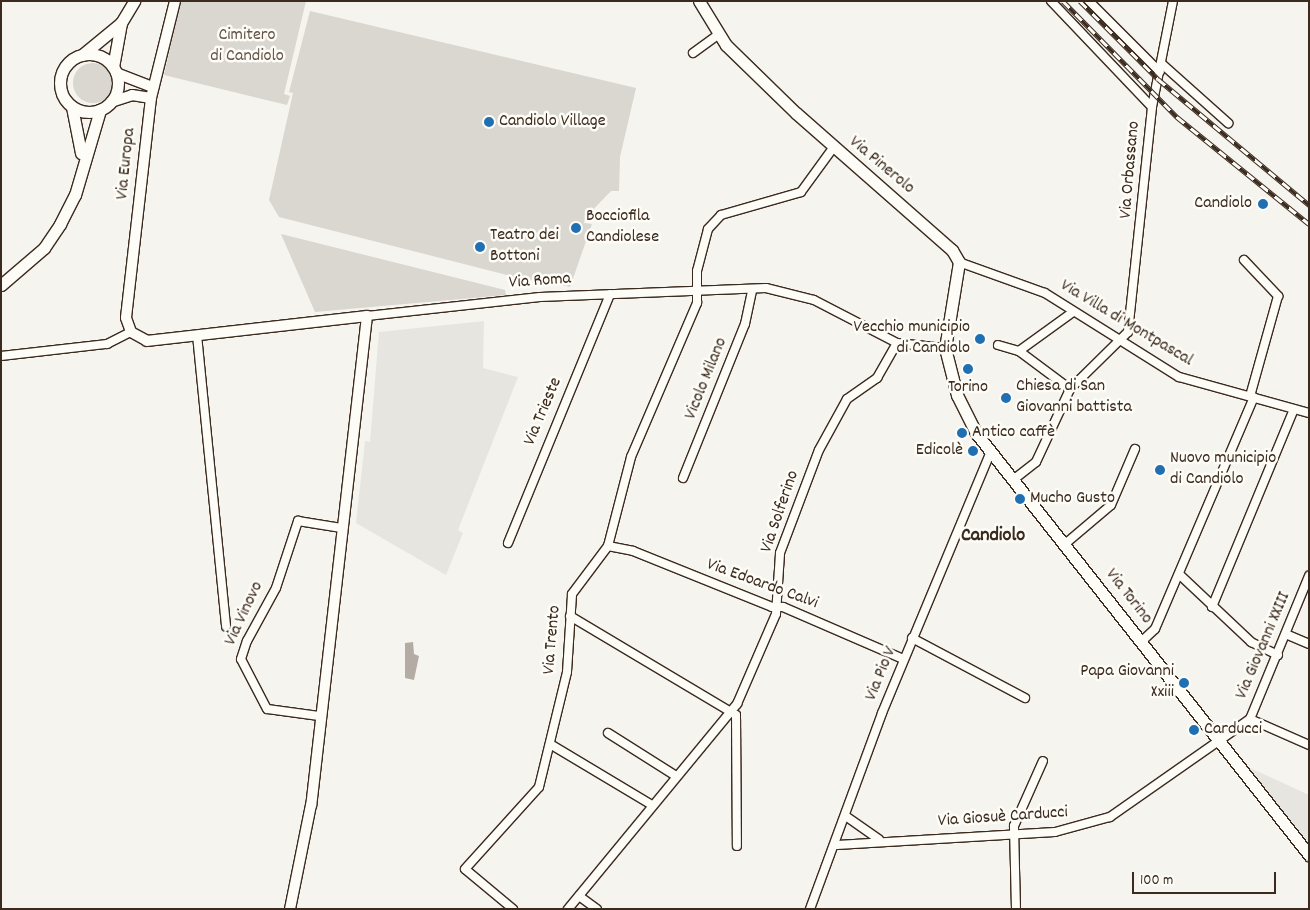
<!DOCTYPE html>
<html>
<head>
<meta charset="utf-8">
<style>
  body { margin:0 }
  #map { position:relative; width:1310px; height:910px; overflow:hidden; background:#f5f4ee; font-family:Dekko,sans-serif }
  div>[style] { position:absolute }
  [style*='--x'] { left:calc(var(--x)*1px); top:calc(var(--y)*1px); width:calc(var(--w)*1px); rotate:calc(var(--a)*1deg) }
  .built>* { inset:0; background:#e7e5df }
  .green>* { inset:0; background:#dad6d0 }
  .round { border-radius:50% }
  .water>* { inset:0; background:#b4aca4 }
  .roads { filter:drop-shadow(1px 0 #3b2a1e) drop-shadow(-1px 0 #3b2a1e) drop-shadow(0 1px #3b2a1e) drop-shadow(0 -1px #3b2a1e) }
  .minor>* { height:8px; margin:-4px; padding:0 4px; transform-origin:4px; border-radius:4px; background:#fdfcf7 }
  .tertiary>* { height:10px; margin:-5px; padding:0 5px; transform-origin:5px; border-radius:5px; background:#fdfcf7 }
  .secondary>* { height:11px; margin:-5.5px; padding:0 5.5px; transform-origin:5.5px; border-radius:5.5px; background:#fdfcf7 }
  .secondary>.ring { margin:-5.5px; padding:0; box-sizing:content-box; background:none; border:11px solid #fdfcf7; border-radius:50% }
  .rail>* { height:5px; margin-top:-2.5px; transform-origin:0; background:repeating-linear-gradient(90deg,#fdfcf7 0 9px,#3b2a1e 0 18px); box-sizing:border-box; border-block:1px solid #3b2a1e }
  .dots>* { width:14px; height:14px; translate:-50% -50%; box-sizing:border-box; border:2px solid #fdfcf7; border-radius:50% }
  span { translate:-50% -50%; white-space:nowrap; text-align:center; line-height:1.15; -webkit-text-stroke:5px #fdfcf7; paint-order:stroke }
  .park-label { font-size:18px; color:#63554a }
  .poi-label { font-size:18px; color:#3b2a1e }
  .left { translate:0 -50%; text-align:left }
  .right { translate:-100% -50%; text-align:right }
  .street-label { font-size:18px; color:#3b2a1e }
  .quarter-label { font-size:20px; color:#3b2a1e; font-weight:700 }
  .frame { position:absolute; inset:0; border:2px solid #3b2a1e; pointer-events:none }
  .scale { position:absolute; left:1132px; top:872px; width:144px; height:22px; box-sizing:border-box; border:2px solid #3b2a1e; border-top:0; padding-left:6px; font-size:15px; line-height:18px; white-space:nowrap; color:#3b2a1e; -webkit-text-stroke:4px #fdfcf7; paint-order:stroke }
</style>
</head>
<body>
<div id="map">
  <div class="built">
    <i style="clip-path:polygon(484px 321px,483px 368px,518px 377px,458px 530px,463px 533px,446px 575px,356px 523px,365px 441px,370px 442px,379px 332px)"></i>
    <i style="clip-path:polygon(1248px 767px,1309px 795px,1309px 843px)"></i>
  </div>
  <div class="green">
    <i style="clip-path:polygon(181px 1px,306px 1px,284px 94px,290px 96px,287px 105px,164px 75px)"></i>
    <i style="clip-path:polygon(310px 11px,636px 88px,620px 157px,619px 191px,611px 191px,585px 218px,584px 223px,592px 224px,570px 287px,532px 278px,531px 281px,279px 217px,269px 200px,293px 93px,289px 92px)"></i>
    <i class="round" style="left:73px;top:63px;width:40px;height:40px"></i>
    <i style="clip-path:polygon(281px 234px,505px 290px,506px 295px,315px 312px)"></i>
  </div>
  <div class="water">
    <i style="clip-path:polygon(413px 642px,414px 654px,419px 656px,414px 680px,405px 678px,405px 643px)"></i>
  </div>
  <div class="roads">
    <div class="minor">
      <i style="--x:1051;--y:1;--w:146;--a:46.4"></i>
      <i style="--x:1089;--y:1;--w:100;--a:45"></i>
      <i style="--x:693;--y:53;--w:31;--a:-36"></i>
      <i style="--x:1162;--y:64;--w:89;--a:41.8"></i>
      <i style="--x:1244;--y:260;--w:50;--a:46.6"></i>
      <i style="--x:1278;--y:296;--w:104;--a:105.6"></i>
      <i style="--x:959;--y:262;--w:91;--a:19.8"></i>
      <i style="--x:1045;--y:293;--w:158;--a:32.1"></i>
      <i style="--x:1179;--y:377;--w:135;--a:15.5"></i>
      <i style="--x:367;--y:316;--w:174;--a:-6.3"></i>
      <i style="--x:540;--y:297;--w:226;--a:-2.3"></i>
      <i style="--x:766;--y:288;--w:49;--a:14"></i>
      <i style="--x:814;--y:300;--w:93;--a:27.4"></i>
      <i style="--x:897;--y:343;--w:48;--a:5.9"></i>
      <i style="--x:197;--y:335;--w:293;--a:84.3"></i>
      <i style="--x:998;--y:345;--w:22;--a:16"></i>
      <i style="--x:1019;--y:351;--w:64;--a:36.7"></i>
      <i style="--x:1019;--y:351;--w:67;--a:-35.8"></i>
      <i style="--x:1;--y:356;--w:107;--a:-6.5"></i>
      <i style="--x:107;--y:344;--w:27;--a:-27"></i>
      <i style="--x:683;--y:478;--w:166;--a:-68.1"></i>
      <i style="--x:745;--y:324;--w:35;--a:-78"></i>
      <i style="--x:1013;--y:480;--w:29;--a:-38"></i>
      <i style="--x:1036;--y:462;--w:81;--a:-65"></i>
      <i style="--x:1070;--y:389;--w:81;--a:-44.5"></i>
      <i style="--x:1128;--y:332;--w:226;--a:-83.9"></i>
      <i style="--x:1152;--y:107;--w:108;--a:-78.8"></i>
      <i style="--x:508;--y:543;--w:269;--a:-67.7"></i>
      <i style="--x:1065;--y:544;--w:60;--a:-40.3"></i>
      <i style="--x:1111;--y:505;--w:61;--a:-66.8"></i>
      <i style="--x:608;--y:546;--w:25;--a:11"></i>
      <i style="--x:633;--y:551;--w:150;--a:21.9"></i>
      <i style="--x:772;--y:607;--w:11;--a:0"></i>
      <i style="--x:783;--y:607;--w:131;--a:23.4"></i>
      <i style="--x:1180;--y:575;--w:98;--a:43.3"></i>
      <i style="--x:1251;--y:642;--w:30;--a:26"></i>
      <i style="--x:1212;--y:607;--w:214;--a:-67.5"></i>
      <i style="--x:570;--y:616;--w:193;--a:30.8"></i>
      <i style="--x:736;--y:715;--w:131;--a:89.6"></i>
      <i style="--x:1288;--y:635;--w:23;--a:23"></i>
      <i style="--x:912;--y:638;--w:128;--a:28"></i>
      <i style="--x:1141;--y:642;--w:19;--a:-43"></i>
      <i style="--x:1155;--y:629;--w:252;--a:-66.9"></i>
      <i style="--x:319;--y:716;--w:52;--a:-172.3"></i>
      <i style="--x:267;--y:709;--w:56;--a:-117.5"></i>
      <i style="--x:241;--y:659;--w:19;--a:-72"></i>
      <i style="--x:247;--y:641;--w:60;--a:-61.3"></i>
      <i style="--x:276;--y:588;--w:71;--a:-71.8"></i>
      <i style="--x:298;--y:521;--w:44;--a:9.2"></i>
      <i style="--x:1250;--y:719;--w:64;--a:23.8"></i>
      <i style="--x:608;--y:733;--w:80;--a:32.3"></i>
      <i style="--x:550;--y:744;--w:119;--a:30.9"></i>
      <i style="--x:847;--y:817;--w:39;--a:35"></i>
      <i style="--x:837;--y:845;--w:218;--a:-3.4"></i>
      <i style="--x:1055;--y:832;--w:57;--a:-15.3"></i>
      <i style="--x:1110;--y:817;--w:171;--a:-35"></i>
      <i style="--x:1250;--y:719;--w:155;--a:-67.6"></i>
      <i style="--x:579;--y:896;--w:22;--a:36"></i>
      <i style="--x:513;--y:909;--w:62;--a:-140.2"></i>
      <i style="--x:465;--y:869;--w:110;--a:-47.9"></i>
      <i style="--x:539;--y:787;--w:118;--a:-76.3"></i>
      <i style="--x:567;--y:672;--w:78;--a:-86.3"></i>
      <i style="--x:572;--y:594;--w:60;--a:-53.1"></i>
      <i style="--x:608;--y:546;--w:92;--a:-75.5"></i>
      <i style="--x:631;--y:457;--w:168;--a:-66.8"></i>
      <i style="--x:697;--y:303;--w:32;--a:-90"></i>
      <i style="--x:697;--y:271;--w:43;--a:-75.3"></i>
      <i style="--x:708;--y:229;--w:19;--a:-47"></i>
      <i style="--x:721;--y:215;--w:83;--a:-16"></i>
      <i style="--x:801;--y:192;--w:54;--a:-54"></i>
      <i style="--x:568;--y:909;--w:266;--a:-50.5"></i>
      <i style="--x:737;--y:704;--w:98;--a:-66.6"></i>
      <i style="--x:776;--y:614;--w:61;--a:-86.2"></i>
      <i style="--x:780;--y:553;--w:110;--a:-69.3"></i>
      <i style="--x:819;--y:450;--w:58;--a:-61.2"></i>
      <i style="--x:847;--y:399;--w:37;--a:-35"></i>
      <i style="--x:877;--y:378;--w:40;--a:-60.3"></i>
      <i style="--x:810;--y:909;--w:209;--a:-69.8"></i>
      <i style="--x:882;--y:713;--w:282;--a:-67.4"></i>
      <i style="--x:1016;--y:909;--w:83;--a:-91.4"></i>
      <i style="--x:1014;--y:826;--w:71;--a:-66"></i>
    </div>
    <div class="tertiary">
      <i style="--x:175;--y:1;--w:100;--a:103.9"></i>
      <i style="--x:151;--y:98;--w:221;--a:96.5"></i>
      <i style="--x:126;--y:318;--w:15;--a:70"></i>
      <i style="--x:131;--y:332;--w:18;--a:29"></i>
      <i style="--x:147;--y:341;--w:221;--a:-6.5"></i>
      <i style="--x:367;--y:316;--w:492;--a:96.5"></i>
      <i style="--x:311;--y:805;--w:106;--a:101.4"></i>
      <i style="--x:116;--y:73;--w:40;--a:21"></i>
      <i style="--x:111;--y:102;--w:22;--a:-18"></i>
      <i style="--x:132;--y:95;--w:19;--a:9"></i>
    </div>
    <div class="secondary">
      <i style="--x:699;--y:1;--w:52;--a:58.5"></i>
      <i style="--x:726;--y:45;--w:98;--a:44.2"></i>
      <i style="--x:796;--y:113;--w:208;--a:41.3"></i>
      <i style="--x:952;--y:250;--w:14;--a:60"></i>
      <i style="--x:959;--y:262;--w:87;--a:99.2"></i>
      <i style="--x:945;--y:348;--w:49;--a:75.7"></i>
      <i style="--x:957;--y:395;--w:42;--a:63.4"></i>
      <i style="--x:976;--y:433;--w:538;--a:51.72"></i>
      <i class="ring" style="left:60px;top:54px;width:47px;height:47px"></i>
      <i style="--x:82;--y:55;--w:50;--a:-39.4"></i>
      <i style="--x:113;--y:67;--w:45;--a:-79.7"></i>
      <i style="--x:121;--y:23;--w:26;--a:-59"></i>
      <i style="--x:72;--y:107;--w:47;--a:78.9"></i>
      <i style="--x:1;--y:285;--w:57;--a:-40.7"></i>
      <i style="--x:44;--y:248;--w:29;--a:-56"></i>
      <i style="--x:60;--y:224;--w:33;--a:-63"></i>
      <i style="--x:75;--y:195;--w:89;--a:-73.6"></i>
    </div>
  </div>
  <div class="rail">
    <i style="--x:1063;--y:1;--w:163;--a:45.5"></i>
    <i style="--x:1177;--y:117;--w:170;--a:39"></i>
    <i style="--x:1080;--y:1;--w:110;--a:45"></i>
    <i style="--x:1158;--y:79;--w:197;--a:39.8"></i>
  </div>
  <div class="dots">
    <i style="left:489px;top:122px;background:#1f6fb2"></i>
    <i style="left:1263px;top:204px;background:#1f6fb2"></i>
    <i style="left:576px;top:228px;background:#1f6fb2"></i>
    <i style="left:480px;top:247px;background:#1f6fb2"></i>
    <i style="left:980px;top:339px;background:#1f6fb2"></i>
    <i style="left:968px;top:369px;background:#1f6fb2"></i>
    <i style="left:1006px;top:398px;background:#1f6fb2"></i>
    <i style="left:962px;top:433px;background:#1f6fb2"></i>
    <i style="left:973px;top:451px;background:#1f6fb2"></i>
    <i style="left:1160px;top:470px;background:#1f6fb2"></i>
    <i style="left:1020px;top:499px;background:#1f6fb2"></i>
    <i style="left:1184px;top:683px;background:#1f6fb2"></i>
    <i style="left:1194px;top:730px;background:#1f6fb2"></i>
  </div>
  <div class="park-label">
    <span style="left:247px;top:47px">Cimitero<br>di Candiolo</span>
  </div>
  <div class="poi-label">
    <span class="left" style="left:499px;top:122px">Candiolo Village</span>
    <span class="right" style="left:1252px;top:204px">Candiolo</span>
    <span class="left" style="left:586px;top:228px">Bocciofila<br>Candiolese</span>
    <span class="left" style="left:490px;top:247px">Teatro dei<br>Bottoni</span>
    <span class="right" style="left:970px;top:339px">Vecchio municipio<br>di Candiolo</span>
    <span style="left:968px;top:388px">Torino</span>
    <span class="left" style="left:1016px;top:398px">Chiesa di San<br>Giovanni battista</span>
    <span class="left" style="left:972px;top:433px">Antico caffè</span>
    <span class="right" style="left:963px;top:451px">Edicolè</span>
    <span class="left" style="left:1170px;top:470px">Nuovo municipio<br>di Candiolo</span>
    <span class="left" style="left:1030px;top:499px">Mucho Gusto</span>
    <span class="right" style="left:1174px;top:683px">Papa Giovanni<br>Xxiii</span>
    <span class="left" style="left:1204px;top:730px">Carducci</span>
  </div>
  <div class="street-label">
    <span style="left:127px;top:164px;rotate:-84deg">Via Europa</span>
    <span style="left:881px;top:166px;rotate:40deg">Via Pinerolo</span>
    <span style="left:1131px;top:170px;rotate:-85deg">Via Orbassano</span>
    <span style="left:540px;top:282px;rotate:-4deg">Via Roma</span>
    <span style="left:1126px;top:324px;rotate:31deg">Via Villa di Montpascal</span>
    <span style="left:707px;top:379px;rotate:-68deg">Vicolo Milano</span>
    <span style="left:544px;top:412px;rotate:-67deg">Via Trieste</span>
    <span style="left:781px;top:512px;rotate:-71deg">Via Solferino</span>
    <span style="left:762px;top:585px;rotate:20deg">Via Edoardo Calvi</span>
    <span style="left:1128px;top:597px;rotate:52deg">Via Torino</span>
    <span style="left:245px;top:614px;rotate:-65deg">Via Vinovo</span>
    <span style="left:553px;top:640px;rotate:-85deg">Via Trento</span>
    <span style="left:1264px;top:646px;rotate:-67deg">Via Giovanni XXIII</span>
    <span style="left:882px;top:674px;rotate:-68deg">Via Pio V</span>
    <span style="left:1003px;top:818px;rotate:-4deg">Via Giosuè Carducci</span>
  </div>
  <div class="quarter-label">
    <span style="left:993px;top:536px">Candiolo</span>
  </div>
  <div class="frame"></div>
  <div class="scale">100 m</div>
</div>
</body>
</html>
